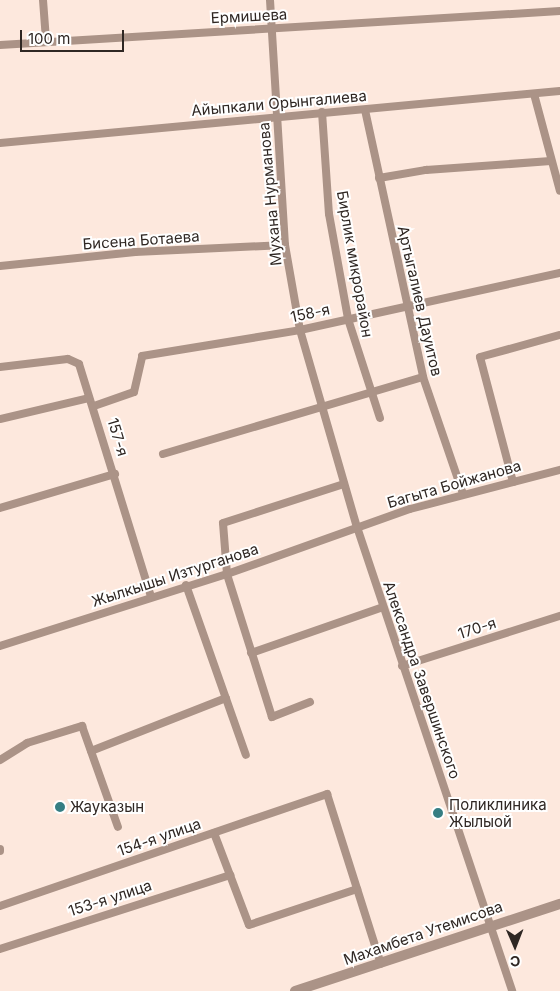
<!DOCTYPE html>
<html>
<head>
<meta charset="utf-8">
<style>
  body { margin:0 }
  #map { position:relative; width:560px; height:991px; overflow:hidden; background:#fde8dd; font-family:Inter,sans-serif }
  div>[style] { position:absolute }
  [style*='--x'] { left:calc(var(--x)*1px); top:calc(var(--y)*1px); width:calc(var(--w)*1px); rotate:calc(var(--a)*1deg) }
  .minor>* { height:8px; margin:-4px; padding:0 4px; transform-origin:4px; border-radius:4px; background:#ab9387 }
  .tertiary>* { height:10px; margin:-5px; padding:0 5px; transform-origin:5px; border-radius:5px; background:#ab9387 }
  .dots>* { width:14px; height:14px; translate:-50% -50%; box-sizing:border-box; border:2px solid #fff; border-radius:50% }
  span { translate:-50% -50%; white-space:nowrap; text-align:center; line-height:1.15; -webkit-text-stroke:4px #fff; paint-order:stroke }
  .street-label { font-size:15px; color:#2f2723 }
  .poi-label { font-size:15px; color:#2f2723 }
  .left { translate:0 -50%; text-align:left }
  .north { position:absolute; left:490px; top:921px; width:50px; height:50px; -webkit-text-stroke:4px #fff; paint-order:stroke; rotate:179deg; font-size:14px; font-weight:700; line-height:20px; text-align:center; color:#2f2723 }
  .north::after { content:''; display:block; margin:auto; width:18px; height:22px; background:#2f2723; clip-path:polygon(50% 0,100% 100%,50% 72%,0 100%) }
  .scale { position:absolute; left:20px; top:30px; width:104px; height:22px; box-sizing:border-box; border:2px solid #2f2723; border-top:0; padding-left:6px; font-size:15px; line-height:18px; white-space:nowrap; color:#2f2723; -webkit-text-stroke:4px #fff; paint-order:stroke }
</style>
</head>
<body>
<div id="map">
  <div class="minor">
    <i style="--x:43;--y:0;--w:40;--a:85.7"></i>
    <i style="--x:270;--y:0;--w:245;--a:86.5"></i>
    <i style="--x:285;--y:245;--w:86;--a:80"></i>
    <i style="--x:300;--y:330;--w:205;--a:73.9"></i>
    <i style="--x:357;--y:527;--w:489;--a:71.5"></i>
    <i style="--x:0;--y:45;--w:561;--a:-3.47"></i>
    <i style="--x:534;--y:94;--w:100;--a:75"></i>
    <i style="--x:365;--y:110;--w:273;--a:77.7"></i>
    <i style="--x:423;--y:377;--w:124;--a:71.1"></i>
    <i style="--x:322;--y:112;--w:102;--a:86.1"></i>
    <i style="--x:329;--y:214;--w:107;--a:79.7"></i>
    <i style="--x:348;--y:319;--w:104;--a:72.1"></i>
    <i style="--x:0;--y:143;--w:562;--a:-5.31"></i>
    <i style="--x:379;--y:178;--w:48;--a:-9.7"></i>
    <i style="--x:426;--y:170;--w:125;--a:-4.1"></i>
    <i style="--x:0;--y:266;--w:136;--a:-5.9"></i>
    <i style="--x:135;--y:252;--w:150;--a:-2.7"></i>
    <i style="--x:0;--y:367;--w:68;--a:-6.7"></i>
    <i style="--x:68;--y:359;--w:12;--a:24"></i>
    <i style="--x:79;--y:364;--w:244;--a:72.8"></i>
    <i style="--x:94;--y:406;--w:42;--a:-19.3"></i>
    <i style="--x:134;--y:392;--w:37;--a:-77"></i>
    <i style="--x:142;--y:356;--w:160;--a:-9.3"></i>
    <i style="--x:300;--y:330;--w:266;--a:-12.4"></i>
    <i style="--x:0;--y:419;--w:91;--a:-13.3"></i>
    <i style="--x:163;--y:454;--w:271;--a:-16.5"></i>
    <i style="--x:513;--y:482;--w:129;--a:-104.8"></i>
    <i style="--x:480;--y:357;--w:83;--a:-15.4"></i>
    <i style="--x:0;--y:508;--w:120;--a:-16.5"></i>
    <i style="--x:186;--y:585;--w:180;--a:70.6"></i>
    <i style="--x:0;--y:646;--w:238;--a:-17.6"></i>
    <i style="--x:227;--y:574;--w:194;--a:-19.6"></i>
    <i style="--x:410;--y:509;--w:155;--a:-14.6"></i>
    <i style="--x:251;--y:653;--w:140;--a:-19.2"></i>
    <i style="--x:402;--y:666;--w:166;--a:-17.6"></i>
    <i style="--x:310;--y:702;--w:41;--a:158.5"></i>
    <i style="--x:272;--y:717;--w:150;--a:-107.5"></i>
    <i style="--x:227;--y:574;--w:51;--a:-94.5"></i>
    <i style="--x:223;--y:523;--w:127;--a:-17.9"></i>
    <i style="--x:91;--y:751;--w:145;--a:-21.4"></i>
    <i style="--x:0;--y:760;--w:32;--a:-32"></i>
    <i style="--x:27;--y:743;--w:58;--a:-17.2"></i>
    <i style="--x:82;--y:726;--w:107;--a:70.4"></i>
    <i style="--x:214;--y:833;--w:98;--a:69.2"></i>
    <i style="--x:249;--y:925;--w:114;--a:-18.4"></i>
    <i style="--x:0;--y:849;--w:2;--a:90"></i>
    <i style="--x:0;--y:906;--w:346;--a:-18.9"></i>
    <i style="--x:327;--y:794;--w:178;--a:72.4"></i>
    <i style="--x:0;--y:949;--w:242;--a:-17.8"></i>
  </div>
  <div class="tertiary">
    <i style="--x:295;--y:991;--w:279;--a:-18.2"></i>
  </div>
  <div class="dots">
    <i style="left:60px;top:807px;background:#367e83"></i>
    <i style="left:438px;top:813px;background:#367e83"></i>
  </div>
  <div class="street-label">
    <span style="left:249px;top:16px;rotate:-3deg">Ермишева</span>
    <span style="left:279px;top:103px;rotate:-5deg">Айыпкали Орынгалиева</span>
    <span style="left:270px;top:194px;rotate:-95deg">Мухана Нурманова</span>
    <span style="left:141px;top:240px;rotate:-4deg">Бисена Ботаева</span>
    <span style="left:355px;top:264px;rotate:80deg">Бирлик микрорайон</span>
    <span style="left:420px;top:301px;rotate:77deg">Артыгалиев Дауитов</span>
    <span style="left:310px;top:313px;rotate:-12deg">158-я</span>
    <span style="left:118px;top:437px;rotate:73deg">157-я</span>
    <span style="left:454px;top:484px;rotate:-16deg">Багыта Бойжанова</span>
    <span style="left:175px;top:575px;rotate:-18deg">Жылкышы Изтурганова</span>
    <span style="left:477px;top:628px;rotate:-18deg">170-я</span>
    <span style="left:422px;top:680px;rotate:71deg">Александра Завершинского</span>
    <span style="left:159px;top:837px;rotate:-19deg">154-я улица</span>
    <span style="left:110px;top:898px;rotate:-18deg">153-я улица</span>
    <span style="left:423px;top:933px;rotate:-19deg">Махамбета Утемисова</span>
  </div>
  <div class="poi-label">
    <span class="left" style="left:449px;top:813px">Поликлиника<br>Жылыой</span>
    <span class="left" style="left:70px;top:807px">Жауказын</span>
  </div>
  <div class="north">С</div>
  <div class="scale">100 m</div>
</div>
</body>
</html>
